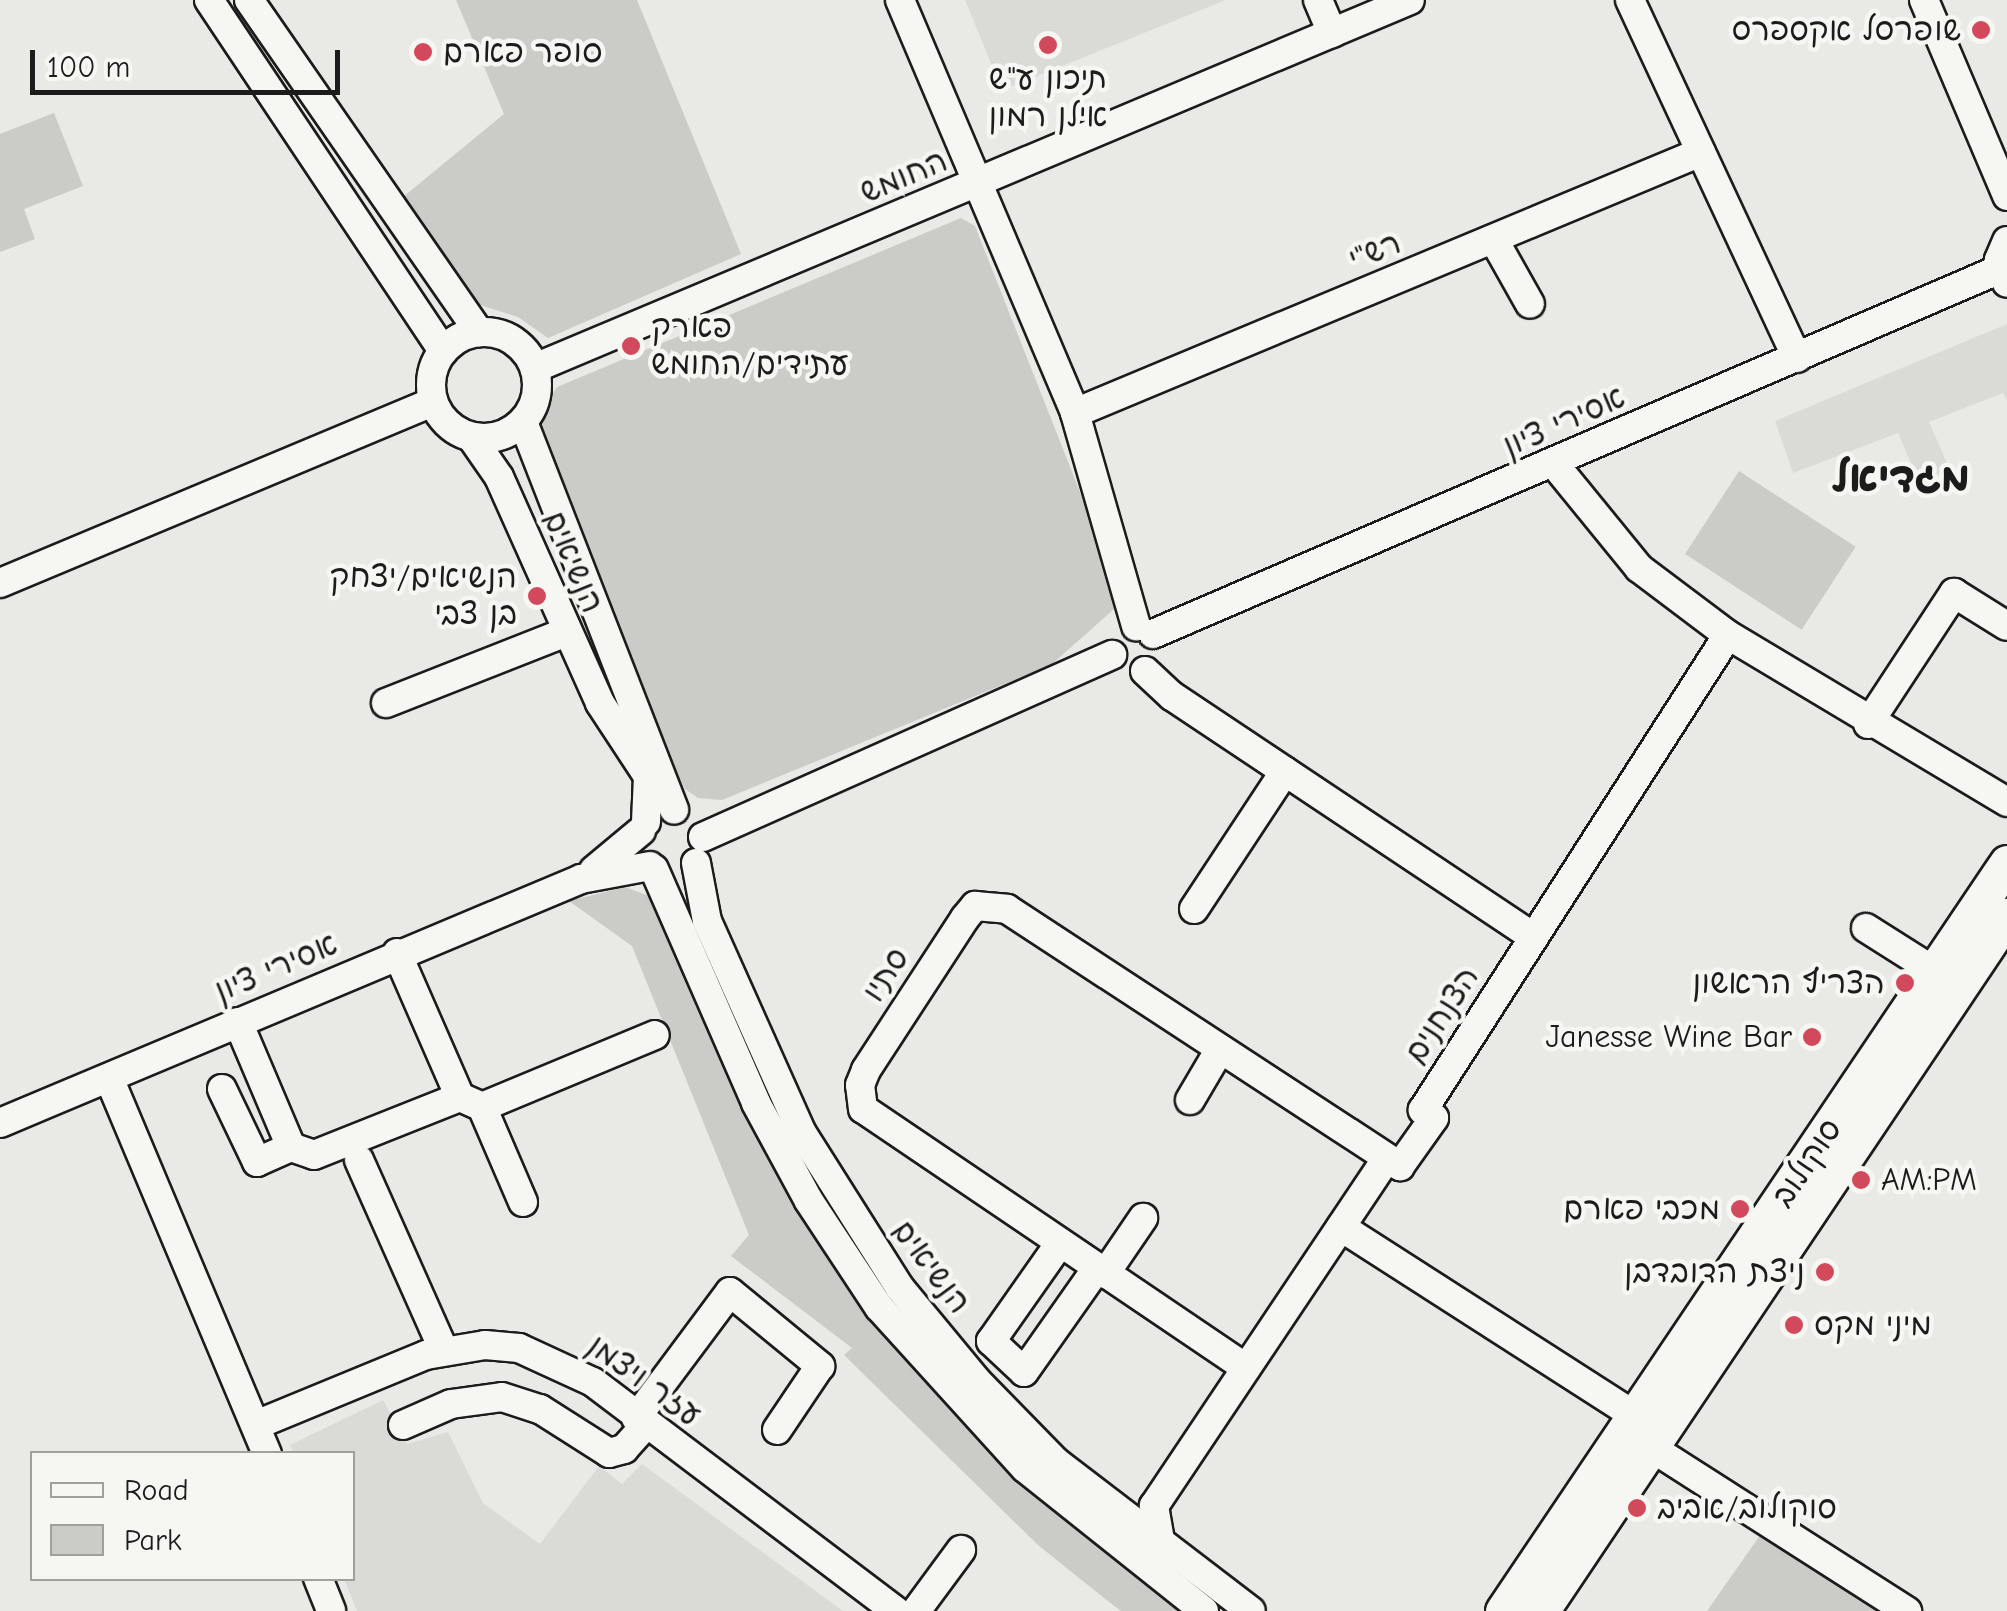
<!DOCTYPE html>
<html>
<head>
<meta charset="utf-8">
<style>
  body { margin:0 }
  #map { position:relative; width:2007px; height:1611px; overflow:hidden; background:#e9e9e5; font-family:"Comic Neue","Playpen Sans Hebrew",sans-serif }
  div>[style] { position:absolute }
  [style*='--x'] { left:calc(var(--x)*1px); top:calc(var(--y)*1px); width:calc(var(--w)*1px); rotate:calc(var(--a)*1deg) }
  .built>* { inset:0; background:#dadad6 }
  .green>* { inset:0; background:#cbcbc7; transform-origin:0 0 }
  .roads { filter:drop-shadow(2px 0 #1c1c1c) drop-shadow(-2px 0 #1c1c1c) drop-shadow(0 2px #1c1c1c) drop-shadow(0 -2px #1c1c1c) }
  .minor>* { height:28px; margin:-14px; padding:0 14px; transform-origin:14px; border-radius:14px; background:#f6f6f2 }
  .minor>.ring { margin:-14px; padding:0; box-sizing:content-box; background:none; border:28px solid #f6f6f2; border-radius:50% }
  .major>* { height:35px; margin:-17.5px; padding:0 17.5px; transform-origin:17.5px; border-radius:17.5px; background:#f6f6f2 }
  .dots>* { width:28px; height:28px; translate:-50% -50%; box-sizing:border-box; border:5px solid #f6f6f2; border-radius:50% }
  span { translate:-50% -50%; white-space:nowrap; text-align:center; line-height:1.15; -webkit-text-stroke:9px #f6f6f2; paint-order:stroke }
  .poi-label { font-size:32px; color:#1c1c1c }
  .right { translate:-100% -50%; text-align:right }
  .left { translate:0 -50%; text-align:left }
  .street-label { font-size:32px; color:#1c1c1c }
  .district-label { font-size:42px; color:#1c1c1c; font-weight:700 }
  .legend { position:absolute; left:30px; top:1451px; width:325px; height:130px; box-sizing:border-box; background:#f6f6f2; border:2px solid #9f9f9c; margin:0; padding:12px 18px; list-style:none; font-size:30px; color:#1c1c1c }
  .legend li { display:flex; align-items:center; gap:20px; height:50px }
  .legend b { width:50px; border:2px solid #9f9f9c }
  .scale { position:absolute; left:30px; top:50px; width:310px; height:45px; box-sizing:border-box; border:5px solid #1c1c1c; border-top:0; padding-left:12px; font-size:30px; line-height:35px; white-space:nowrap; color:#1c1c1c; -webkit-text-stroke:8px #f6f6f2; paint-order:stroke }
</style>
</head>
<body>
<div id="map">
  <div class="built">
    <i style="clip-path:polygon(965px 0,1226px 0,1002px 90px)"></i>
    <i style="clip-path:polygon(2007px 324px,2007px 401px,2003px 393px,1929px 422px,1950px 470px,1919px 482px,1898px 433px,1793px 473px,1775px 421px)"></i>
    <i style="clip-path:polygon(383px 1400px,407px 1444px,448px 1432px,483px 1503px,540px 1544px,599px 1466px,622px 1484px,642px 1464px,843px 1611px,357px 1611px,344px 1579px,352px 1578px,352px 1454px,294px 1453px,290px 1445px)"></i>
  </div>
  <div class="green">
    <i style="clip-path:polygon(456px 0,637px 0,741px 254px,548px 338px,518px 317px,480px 305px,403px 197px,504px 114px)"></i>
    <i style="clip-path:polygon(54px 113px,83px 186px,24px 209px,35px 239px,0 252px,0 134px)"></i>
    <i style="clip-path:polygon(961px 218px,975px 226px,1123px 601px,1051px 665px,722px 800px,698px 798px,685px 789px,662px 743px,537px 431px,545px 406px,557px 387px)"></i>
    <i style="left:1739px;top:471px;width:139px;height:99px;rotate:33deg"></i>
    <i style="clip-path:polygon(625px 887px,660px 900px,842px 1264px,1190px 1611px,1121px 1611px,1104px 1598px,1038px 1545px,844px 1355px,852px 1348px,731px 1256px,749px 1235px,632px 946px,569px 901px)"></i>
    <i style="clip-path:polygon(1763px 1531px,1884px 1611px,1707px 1611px)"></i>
  </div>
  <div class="roads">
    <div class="minor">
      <i style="--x:209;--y:0;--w:422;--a:56.3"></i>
      <i style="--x:249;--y:0;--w:404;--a:55.3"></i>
      <i style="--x:900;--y:0;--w:449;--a:67"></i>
      <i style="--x:1075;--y:413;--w:222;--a:74"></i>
      <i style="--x:1318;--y:0;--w:36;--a:67"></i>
      <i style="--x:1630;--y:0;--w:395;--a:65"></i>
      <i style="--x:1924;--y:0;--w:213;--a:67"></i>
      <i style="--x:1494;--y:240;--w:73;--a:60.6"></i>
      <i style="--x:2007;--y:241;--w:21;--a:113"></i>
      <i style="--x:1999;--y:260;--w:24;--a:71"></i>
      <i class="ring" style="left:431px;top:332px;width:78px;height:78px"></i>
      <i style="--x:535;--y:368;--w:949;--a:-22.81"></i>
      <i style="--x:1075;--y:413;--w:678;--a:-22.63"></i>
      <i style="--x:523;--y:422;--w:416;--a:68.7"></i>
      <i style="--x:472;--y:438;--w:47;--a:55.3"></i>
      <i style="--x:499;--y:477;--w:248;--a:65.9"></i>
      <i style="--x:600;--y:703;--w:87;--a:56.7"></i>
      <i style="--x:648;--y:776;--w:46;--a:92.5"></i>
      <i style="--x:1555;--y:465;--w:133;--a:50.8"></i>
      <i style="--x:1639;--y:568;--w:111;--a:37"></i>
      <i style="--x:1728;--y:635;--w:325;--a:30.9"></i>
      <i style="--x:0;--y:583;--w:469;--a:-22.7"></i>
      <i style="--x:1153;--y:634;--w:922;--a:-23.31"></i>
      <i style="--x:1145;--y:671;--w:37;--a:43"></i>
      <i style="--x:1172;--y:696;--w:435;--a:33.7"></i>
      <i style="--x:386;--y:703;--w:191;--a:-21.5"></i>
      <i style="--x:1868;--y:724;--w:157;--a:-56.7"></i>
      <i style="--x:1954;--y:593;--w:62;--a:31.9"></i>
      <i style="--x:703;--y:837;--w:448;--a:-24"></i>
      <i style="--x:696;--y:863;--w:59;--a:79.3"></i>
      <i style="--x:707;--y:921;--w:232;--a:65.9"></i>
      <i style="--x:802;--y:1133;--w:183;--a:57.7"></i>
      <i style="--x:900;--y:1288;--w:119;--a:50.4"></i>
      <i style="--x:976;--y:1380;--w:115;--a:45.7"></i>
      <i style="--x:1056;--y:1462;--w:245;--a:37.4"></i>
      <i style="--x:654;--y:869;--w:255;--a:66.4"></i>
      <i style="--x:756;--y:1103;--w:111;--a:61.6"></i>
      <i style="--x:809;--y:1201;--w:127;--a:56.6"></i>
      <i style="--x:879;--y:1307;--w:217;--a:47.8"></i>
      <i style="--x:1025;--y:1468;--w:229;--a:38.6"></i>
      <i style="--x:594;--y:870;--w:61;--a:-39.7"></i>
      <i style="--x:1194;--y:909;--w:165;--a:-56.6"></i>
      <i style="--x:1866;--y:928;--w:80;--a:32.3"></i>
      <i style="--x:397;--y:953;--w:157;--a:66.4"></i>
      <i style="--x:460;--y:1097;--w:17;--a:24"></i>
      <i style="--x:238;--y:1022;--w:136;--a:67"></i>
      <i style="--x:109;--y:1078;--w:408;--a:67.2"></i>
      <i style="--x:222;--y:1089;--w:81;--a:64.4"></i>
      <i style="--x:257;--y:1162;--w:37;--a:-24"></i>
      <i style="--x:291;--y:1147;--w:24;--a:19"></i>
      <i style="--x:314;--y:1155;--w:157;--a:-21.7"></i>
      <i style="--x:1190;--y:1100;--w:59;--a:-59.5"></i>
      <i style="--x:0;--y:1123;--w:630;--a:-22.78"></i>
      <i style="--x:581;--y:879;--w:70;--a:-10.7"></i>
      <i style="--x:359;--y:1160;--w:209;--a:66"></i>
      <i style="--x:523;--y:1202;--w:103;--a:-113.3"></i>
      <i style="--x:482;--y:1107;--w:187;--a:-22.6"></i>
      <i style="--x:1341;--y:1227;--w:352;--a:32.7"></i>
      <i style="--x:1060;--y:1243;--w:120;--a:125.1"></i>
      <i style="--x:991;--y:1341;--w:45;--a:43.2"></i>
      <i style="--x:1024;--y:1372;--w:127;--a:-54.9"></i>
      <i style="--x:1105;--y:1274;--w:68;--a:-55.8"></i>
      <i style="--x:1246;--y:1368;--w:462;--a:-145.9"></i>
      <i style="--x:863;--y:1109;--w:24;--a:-97"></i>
      <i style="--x:860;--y:1085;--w:16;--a:-68"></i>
      <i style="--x:866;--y:1070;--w:181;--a:-56.9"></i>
      <i style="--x:965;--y:918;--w:16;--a:-50"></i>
      <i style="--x:975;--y:906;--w:32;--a:5"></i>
      <i style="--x:1007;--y:909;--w:470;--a:33.2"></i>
      <i style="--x:1400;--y:1166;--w:59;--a:-54.7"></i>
      <i style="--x:1434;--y:1118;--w:14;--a:-144"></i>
      <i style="--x:1423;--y:1110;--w:564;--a:-57.3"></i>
      <i style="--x:636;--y:1418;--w:157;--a:-53.3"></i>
      <i style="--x:730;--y:1292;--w:117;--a:39.4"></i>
      <i style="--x:820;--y:1366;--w:77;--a:123.9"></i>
      <i style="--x:256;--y:1425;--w:184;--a:-22.4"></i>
      <i style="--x:426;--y:1355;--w:60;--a:-9.6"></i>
      <i style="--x:485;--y:1345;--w:34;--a:5"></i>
      <i style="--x:519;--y:1348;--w:81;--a:24.7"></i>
      <i style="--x:593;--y:1382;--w:380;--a:37.1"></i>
      <i style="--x:403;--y:1425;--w:52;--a:-23.6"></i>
      <i style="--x:451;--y:1404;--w:51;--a:-7.8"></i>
      <i style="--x:502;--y:1397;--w:40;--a:18"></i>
      <i style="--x:540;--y:1409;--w:82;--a:32.5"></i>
      <i style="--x:609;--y:1453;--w:16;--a:-15"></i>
      <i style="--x:624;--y:1449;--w:31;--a:-48"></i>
      <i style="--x:1652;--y:1448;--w:303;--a:32.6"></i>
      <i style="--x:1161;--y:1546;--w:41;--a:-99.9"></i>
      <i style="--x:1154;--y:1506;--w:415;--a:-56.2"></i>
      <i style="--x:318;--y:1578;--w:35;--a:68"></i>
      <i style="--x:916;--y:1611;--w:76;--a:-53.6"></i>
    </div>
    <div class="major">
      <i style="--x:1503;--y:1611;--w:902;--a:-56.03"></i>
      <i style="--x:1541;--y:1611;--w:837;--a:-56.16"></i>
    </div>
  </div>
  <div class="dots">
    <i style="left:1981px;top:30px;background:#d1495b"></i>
    <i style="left:1048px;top:45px;background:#d1495b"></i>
    <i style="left:423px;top:52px;background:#d1495b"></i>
    <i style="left:631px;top:346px;background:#d1495b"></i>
    <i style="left:537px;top:596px;background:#d1495b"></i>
    <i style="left:1905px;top:983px;background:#d1495b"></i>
    <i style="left:1812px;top:1037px;background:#d1495b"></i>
    <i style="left:1861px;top:1180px;background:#d1495b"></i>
    <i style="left:1740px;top:1209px;background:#d1495b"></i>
    <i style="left:1825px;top:1272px;background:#d1495b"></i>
    <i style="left:1794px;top:1325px;background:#d1495b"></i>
    <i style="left:1637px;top:1508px;background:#d1495b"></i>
  </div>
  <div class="poi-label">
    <span class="right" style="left:1961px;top:30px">שופרסל אקספרס</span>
    <span class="left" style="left:443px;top:52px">סופר פארם</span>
    <span style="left:1048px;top:98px">תיכון ע"ש<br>אילן רמון</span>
    <span class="left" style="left:651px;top:346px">פארק<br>עתידים/החומש</span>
    <span class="right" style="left:517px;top:596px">הנשיאים/יצחק<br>בן צבי</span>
    <span class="right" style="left:1885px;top:983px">הצריף הראשון</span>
    <span class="right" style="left:1792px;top:1037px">Janesse Wine Bar</span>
    <span class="left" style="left:1881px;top:1180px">AM:PM</span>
    <span class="right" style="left:1720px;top:1209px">מכבי פארם</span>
    <span class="right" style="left:1805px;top:1272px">ניצת הדובדבן</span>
    <span class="left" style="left:1814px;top:1325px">מיני מקס</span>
    <span class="left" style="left:1657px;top:1508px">סוקולוב/אביב</span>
  </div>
  <div class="street-label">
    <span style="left:904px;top:177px;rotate:-23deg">החומש</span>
    <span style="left:1375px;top:252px;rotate:-22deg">רש"י</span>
    <span style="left:1564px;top:422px;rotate:-24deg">אסירי ציון</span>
    <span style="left:573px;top:562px;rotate:67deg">הנשיאים</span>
    <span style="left:276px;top:968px;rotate:-23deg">אסירי ציון</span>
    <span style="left:886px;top:975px;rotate:-57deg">סתיו</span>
    <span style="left:1442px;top:1015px;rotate:-57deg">הצנחנים</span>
    <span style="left:1807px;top:1163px;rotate:-56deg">סוקולוב</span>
    <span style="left:931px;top:1267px;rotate:53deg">הנשיאים</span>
    <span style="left:644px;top:1381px;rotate:36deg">עזר ויצמן</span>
  </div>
  <div class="district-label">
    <span style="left:1901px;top:478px">מגדיאל</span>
  </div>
  <ul class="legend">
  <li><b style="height:12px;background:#f6f6f2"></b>Road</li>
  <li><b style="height:28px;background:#cbcbc7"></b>Park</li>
  </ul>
  <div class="scale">100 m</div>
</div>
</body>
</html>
